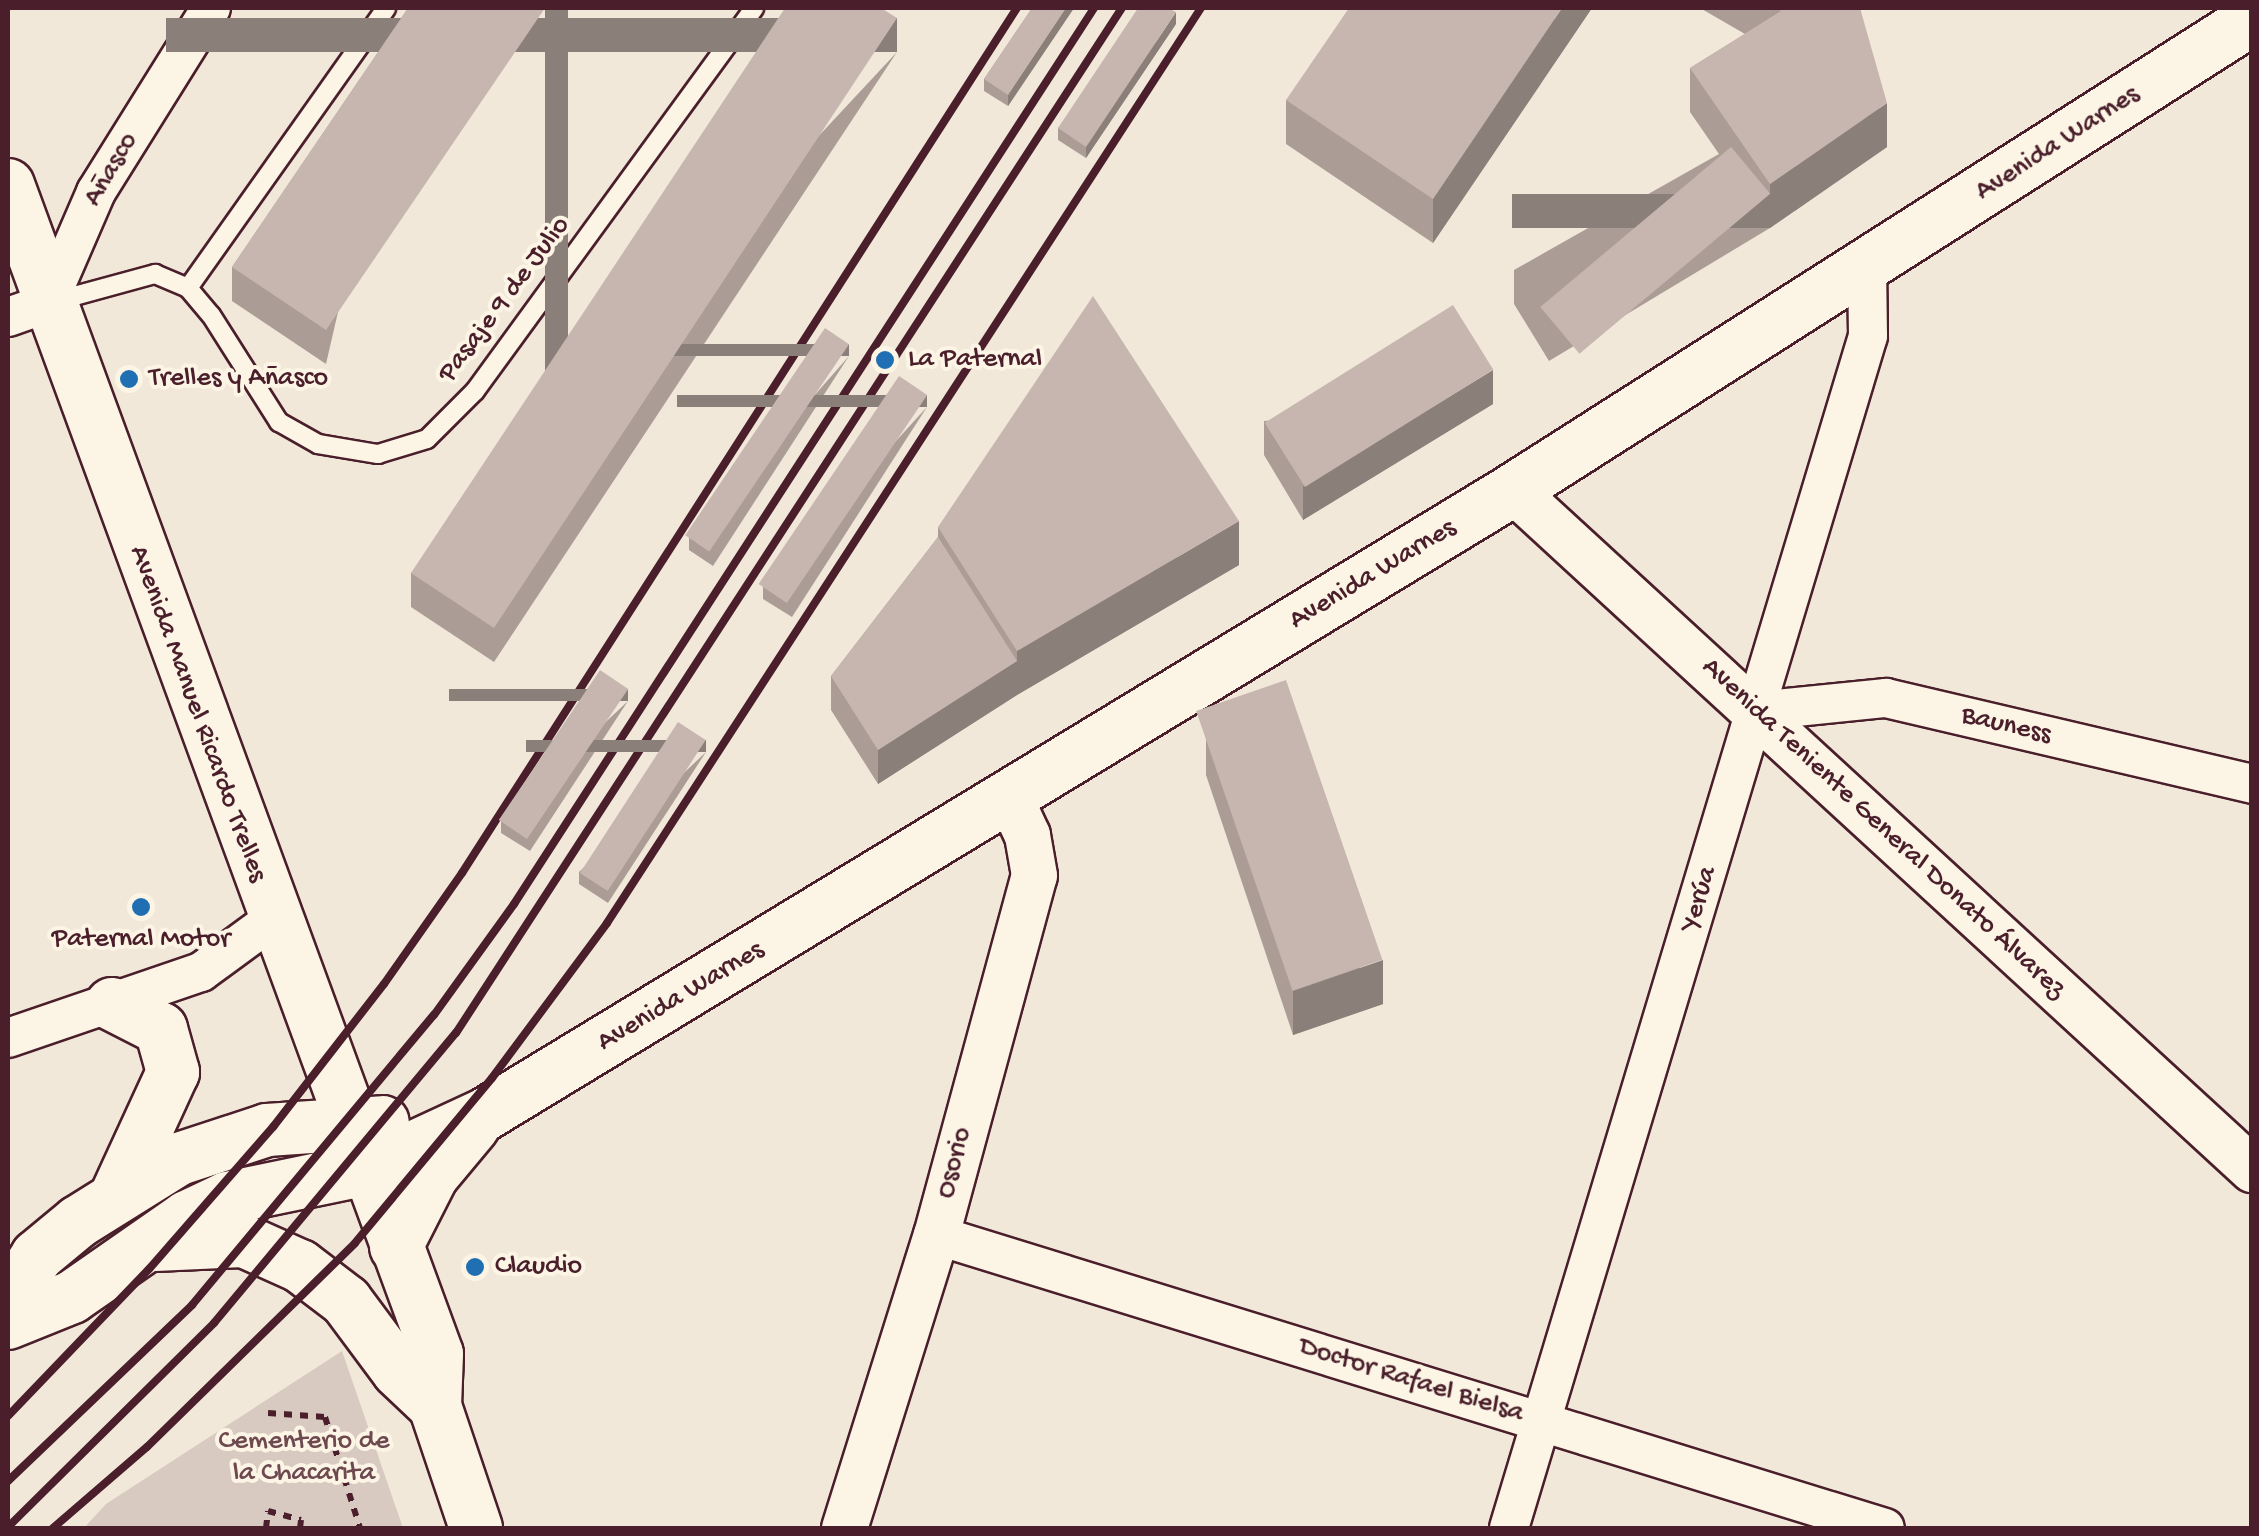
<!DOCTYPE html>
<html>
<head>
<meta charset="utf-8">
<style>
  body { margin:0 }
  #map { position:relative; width:2259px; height:1536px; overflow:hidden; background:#f1e8da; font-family:"Gochi Hand",sans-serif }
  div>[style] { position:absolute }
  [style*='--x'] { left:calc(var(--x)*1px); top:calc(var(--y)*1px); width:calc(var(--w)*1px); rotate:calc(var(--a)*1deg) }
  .green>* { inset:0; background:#d8cac0 }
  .path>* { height:6px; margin-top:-3px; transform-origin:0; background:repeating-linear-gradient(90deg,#4a1f2b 0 8px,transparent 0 16px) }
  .roads { filter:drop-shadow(2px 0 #4a1f2b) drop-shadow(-2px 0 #4a1f2b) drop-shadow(0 2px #4a1f2b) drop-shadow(0 -2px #4a1f2b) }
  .service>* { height:18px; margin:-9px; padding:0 9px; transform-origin:9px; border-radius:9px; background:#fcf5e5 }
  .minor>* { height:38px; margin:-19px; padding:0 19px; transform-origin:19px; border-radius:19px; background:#fcf5e5 }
  .tertiary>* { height:45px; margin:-22.5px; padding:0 22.5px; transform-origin:22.5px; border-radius:22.5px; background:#fcf5e5 }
  .secondary>* { height:52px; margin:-26px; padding:0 26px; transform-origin:26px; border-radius:26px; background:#fcf5e5 }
  .rail>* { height:8px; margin:-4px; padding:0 4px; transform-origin:4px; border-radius:4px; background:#4a1f2b }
  .wall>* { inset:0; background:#ab9d96 }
  .shaded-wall>* { inset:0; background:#8b7f7a; transform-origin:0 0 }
  .building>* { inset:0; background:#c7b6af; transform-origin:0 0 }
  .dots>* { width:28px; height:28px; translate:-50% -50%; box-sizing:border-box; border:5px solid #fcf5e5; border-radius:50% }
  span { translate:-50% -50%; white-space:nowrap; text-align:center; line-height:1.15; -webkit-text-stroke:8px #fcf5e5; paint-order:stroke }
  .street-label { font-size:28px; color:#4a1f2b }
  .poi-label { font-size:28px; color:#4a1f2b }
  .left { translate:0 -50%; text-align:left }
  .park-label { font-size:28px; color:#6e4a50 }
  .frame { position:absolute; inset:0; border:10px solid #4a1f2b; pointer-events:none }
</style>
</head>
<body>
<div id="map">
  <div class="green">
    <i style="clip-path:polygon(342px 1351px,403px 1528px,84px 1528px,106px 1504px)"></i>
  </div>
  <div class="path">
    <i style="--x:268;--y:1413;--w:57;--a:4"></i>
    <i style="--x:325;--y:1417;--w:116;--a:72.5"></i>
    <i style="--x:266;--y:1528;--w:17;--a:-83"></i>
    <i style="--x:268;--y:1511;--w:34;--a:15"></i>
    <i style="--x:301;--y:1520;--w:8;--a:97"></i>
  </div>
  <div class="roads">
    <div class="service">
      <i style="--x:188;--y:288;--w:343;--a:-54.7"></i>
      <i style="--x:56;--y:301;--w:103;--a:-15.3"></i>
      <i style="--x:155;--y:274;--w:36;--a:23"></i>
      <i style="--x:188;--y:288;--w:35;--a:50"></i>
      <i style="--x:211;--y:315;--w:127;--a:57.6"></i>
      <i style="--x:279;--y:422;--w:45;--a:29.4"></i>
      <i style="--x:318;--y:444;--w:61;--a:9.5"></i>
      <i style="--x:378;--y:454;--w:51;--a:-17"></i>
      <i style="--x:427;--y:439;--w:68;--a:-45"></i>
      <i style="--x:475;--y:391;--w:474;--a:-53.9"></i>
    </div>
    <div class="minor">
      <i style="--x:8;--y:317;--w:42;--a:-19.3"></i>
      <i style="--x:48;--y:303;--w:121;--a:-66.6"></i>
      <i style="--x:96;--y:192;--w:217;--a:-58"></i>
      <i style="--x:1757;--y:711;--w:130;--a:-5.8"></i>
      <i style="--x:1886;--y:698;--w:376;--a:13.2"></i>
      <i style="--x:8;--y:1038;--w:204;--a:-18.9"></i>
      <i style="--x:201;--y:972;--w:88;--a:-36.2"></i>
      <i style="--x:936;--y:1235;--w:993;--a:17.16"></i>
      <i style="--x:1509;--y:1528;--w:1245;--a:-73.24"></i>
      <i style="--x:1868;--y:336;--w:70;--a:-90.8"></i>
    </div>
    <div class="tertiary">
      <i style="--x:1513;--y:490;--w:1004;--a:42.58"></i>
      <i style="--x:844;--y:1528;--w:307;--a:-72.6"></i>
      <i style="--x:936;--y:1235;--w:373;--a:-74.8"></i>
      <i style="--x:1034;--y:875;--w:41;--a:-99.9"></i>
      <i style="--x:1027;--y:835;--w:43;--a:-114.8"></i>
    </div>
    <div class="secondary">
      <i style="--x:8;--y:185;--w:1245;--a:69.85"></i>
      <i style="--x:437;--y:1354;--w:52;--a:92.2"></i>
      <i style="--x:435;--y:1406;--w:129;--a:71.4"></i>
      <i style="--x:112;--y:1004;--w:55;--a:27"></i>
      <i style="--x:161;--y:1029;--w:45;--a:74.4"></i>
      <i style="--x:173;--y:1072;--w:134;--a:114.7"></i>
      <i style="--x:155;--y:1245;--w:89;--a:-2.6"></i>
      <i style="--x:244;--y:1241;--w:61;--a:24.1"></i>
      <i style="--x:300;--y:1266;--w:58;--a:37.3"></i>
      <i style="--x:346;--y:1301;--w:87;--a:53.4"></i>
      <i style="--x:398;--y:1371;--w:51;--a:43.4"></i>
      <i style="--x:396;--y:1247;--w:80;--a:-63.1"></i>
      <i style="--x:432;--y:1176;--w:64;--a:-50.1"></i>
      <i style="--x:8;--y:1302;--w:54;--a:-57.8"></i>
      <i style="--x:37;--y:1256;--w:53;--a:-39.7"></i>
      <i style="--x:78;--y:1222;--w:119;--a:-32"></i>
      <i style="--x:179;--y:1159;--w:93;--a:-18.2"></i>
      <i style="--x:267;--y:1130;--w:116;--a:-3.9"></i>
      <i style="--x:8;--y:1323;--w:69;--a:-22.1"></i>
      <i style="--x:72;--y:1297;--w:140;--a:-34.8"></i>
      <i style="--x:187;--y:1217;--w:44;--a:-25.4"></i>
      <i style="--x:227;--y:1198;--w:143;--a:-11.7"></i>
      <i style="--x:367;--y:1169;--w:129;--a:-24.8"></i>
      <i style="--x:484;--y:1115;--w:1204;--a:-31.27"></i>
      <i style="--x:1513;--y:490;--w:876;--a:-32.51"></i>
    </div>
  </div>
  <div class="rail">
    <i style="--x:8;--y:1416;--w:204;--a:-46.2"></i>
    <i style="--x:149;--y:1269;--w:189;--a:-48.9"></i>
    <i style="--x:273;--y:1127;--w:181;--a:-52.2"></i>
    <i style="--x:384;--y:984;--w:136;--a:-54.9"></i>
    <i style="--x:462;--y:873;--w:1028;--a:-57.32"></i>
    <i style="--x:8;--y:1481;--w:255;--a:-43.7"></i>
    <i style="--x:192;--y:1305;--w:378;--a:-50.2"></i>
    <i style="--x:434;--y:1015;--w:137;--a:-54.2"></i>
    <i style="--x:514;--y:904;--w:1067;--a:-57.08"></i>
    <i style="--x:8;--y:1527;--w:290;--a:-44.7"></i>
    <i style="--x:214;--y:1323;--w:378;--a:-50.2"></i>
    <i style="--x:456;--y:1033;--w:1222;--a:-56.99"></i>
    <i style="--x:53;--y:1528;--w:124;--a:-40.8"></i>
    <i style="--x:147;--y:1447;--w:291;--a:-44.4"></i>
    <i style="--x:355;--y:1243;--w:214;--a:-50.3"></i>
    <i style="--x:492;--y:1078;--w:193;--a:-53.4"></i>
    <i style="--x:607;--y:923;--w:1091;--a:-57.01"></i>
  </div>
  <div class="wall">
    <i style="clip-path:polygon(408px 8px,326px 364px,232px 301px,232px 267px)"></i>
    <i style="clip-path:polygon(1032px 8px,1074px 8px,1008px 106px,984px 91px,984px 79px)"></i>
    <i style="clip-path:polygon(1592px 8px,1433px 243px,1286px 144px,1286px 100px)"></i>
    <i style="clip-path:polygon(1700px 8px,1860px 8px,1887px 147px,1770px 228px,1549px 361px,1514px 304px,1514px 270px,1719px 154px,1690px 112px,1690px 68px,1745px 34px)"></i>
    <i style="clip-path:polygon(1176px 24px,1086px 158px,1058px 140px,1058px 128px)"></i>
    <i style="clip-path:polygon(897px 52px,494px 662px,411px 607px,411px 573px)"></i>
    <i style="clip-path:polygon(849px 356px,713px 566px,689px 550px,689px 538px)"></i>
    <i style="clip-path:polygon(1493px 404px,1303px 520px,1264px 455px,1264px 421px)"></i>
    <i style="clip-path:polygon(927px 407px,792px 617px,763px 599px,763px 587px)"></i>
    <i style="clip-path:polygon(938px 527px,1239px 565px,1017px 695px,878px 784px,831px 710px,831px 676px,938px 537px)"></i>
    <i style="clip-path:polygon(628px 701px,530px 851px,501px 833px,501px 821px)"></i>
    <i style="clip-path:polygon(1206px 731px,1383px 1004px,1293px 1035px,1206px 775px)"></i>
    <i style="clip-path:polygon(706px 752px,608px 903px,579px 884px,579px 872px)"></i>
  </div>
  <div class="shaded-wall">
    <i style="left:545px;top:8px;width:23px;height:389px"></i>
    <i style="clip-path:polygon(1066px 8px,1074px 8px,1008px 106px,1008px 95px)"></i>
    <i style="clip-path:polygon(1562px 8px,1592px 8px,1433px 243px,1433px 199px)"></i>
    <i style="clip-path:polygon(1176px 12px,1176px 24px,1086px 158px,1086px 147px)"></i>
    <i style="left:897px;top:18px;width:34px;height:731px;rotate:90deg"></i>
    <i style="clip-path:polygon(1887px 103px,1887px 147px,1770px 228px,1770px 184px)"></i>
    <i style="left:1770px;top:194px;width:34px;height:258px;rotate:90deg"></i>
    <i style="left:849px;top:344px;width:12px;height:250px;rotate:90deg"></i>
    <i style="clip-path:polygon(1493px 370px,1493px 404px,1303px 520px,1303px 486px)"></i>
    <i style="left:927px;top:395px;width:12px;height:250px;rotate:90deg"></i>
    <i style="clip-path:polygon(1239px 521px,1239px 565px,1017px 695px,878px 784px,878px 750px,1017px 661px,1017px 651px)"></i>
    <i style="left:628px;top:689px;width:12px;height:179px;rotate:90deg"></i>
    <i style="left:706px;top:740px;width:12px;height:180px;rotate:90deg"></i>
    <i style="clip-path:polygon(1383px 960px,1383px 1004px,1293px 1035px,1293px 991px)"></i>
  </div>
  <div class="building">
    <i style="clip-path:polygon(408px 8px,545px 8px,326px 330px,232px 267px)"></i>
    <i style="clip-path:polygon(785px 8px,881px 8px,897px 18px,494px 628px,411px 573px)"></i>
    <i style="clip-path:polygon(1032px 8px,1066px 8px,1008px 95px,984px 79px)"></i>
    <i style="clip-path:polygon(1138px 8px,1168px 8px,1176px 12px,1086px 147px,1058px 128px)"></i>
    <i style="clip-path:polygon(1349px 8px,1562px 8px,1433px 199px,1286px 100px)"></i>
    <i style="clip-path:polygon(1776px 8px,1860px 8px,1887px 103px,1770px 184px,1690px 68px,1781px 11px)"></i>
    <i style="left:1731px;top:147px;width:61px;height:249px;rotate:50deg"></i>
    <i style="clip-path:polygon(1093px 296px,1239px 521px,1017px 651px,938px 527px)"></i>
    <i style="left:1453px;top:305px;width:76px;height:222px;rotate:58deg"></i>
    <i style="left:825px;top:328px;width:29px;height:250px;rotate:34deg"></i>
    <i style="left:899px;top:376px;width:34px;height:251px;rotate:34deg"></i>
    <i style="clip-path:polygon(938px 537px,1017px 661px,878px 750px,831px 676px)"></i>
    <i style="left:600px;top:670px;width:34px;height:181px;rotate:34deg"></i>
    <i style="left:1286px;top:680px;width:296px;height:95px;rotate:71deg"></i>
    <i style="left:678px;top:722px;width:33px;height:180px;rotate:33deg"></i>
  </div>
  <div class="dots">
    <i style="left:885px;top:360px;background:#1f6fb2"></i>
    <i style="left:129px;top:379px;background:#1f6fb2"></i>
    <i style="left:141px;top:907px;background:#1f6fb2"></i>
    <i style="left:475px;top:1267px;background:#1f6fb2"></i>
  </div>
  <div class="street-label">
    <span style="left:2058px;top:144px;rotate:-33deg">Avenida Warnes</span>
    <span style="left:112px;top:170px;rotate:-60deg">Añasco</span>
    <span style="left:505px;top:300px;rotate:-53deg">Pasaje 9 de Julio</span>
    <span style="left:1373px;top:575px;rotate:-31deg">Avenida Warnes</span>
    <span style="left:197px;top:714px;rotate:70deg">Avenida Manuel Ricardo Trelles</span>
    <span style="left:2006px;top:726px;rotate:13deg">Bauness</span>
    <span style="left:1883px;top:829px;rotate:43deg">Avenida Teniente General Donato Álvarez</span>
    <span style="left:1700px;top:899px;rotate:-73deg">Yerúa</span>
    <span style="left:681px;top:997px;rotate:-31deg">Avenida Warnes</span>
    <span style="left:955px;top:1163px;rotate:-75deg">Osorio</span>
    <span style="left:1411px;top:1381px;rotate:17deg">Doctor Rafael Bielsa</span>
  </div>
  <div class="poi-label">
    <span class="left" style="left:908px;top:360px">La Paternal</span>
    <span class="left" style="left:149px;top:379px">Trelles y Añasco</span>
    <span style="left:141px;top:940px">Paternal Motor</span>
    <span class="left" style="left:495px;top:1267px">Claudio</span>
  </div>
  <div class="park-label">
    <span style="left:304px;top:1458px">Cementerio de<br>la Chacarita</span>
  </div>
  <div class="frame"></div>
</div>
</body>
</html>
